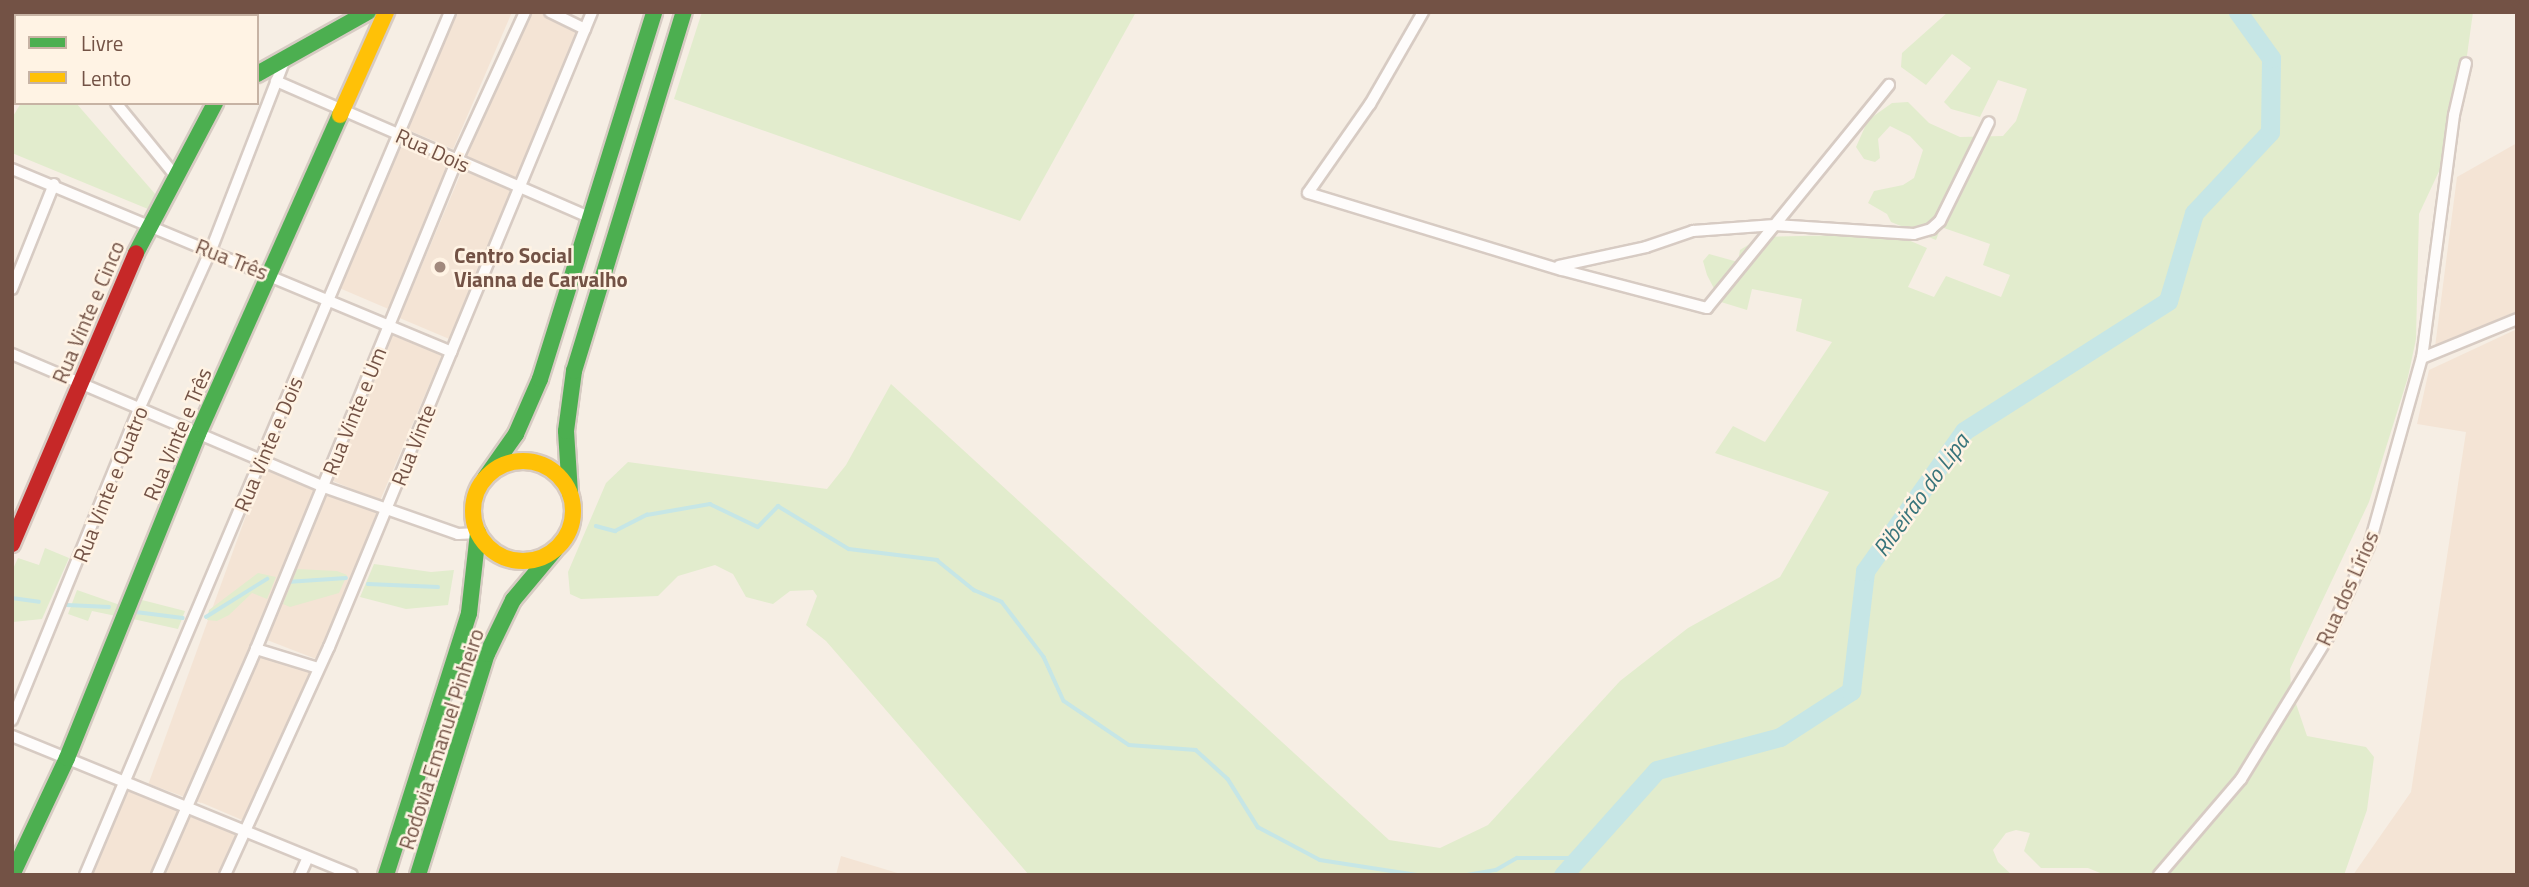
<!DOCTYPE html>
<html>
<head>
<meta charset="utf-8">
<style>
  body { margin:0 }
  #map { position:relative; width:2529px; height:887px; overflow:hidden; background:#f6eee4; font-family:"Titillium Web",sans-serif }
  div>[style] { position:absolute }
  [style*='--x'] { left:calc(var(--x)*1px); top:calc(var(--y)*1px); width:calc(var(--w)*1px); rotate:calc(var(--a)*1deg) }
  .residential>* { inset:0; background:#f4e4d5; transform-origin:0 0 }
  .green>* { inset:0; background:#e2eccd }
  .stream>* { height:3.5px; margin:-1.75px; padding:0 1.75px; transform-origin:1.75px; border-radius:1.75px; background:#c6e6e6 }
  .river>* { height:19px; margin:-9.5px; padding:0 9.5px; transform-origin:9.5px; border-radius:9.5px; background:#c6e6e6 }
  .roads { filter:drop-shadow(2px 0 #d7cbc3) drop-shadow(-2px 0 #d7cbc3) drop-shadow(0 2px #d7cbc3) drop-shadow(0 -2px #d7cbc3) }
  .street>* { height:10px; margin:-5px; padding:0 5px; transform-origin:5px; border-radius:5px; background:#fefcfb }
  .fast>* { height:16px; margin:-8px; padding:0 8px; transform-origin:8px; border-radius:8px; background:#4caf50 }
  .slow>* { height:16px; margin:-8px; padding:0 8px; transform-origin:8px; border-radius:8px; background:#ffc107 }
  .slow>.ring { margin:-8px; padding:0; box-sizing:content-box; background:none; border:16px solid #ffc107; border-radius:50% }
  .jam>* { height:16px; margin:-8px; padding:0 8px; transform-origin:8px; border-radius:8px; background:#c62828 }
  .dots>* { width:19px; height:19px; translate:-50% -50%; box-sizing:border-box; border:4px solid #fff3e4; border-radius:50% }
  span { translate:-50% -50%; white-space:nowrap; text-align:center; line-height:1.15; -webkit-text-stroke:5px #fff3e4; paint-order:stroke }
  .street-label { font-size:21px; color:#735245 }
  .poi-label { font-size:21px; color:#735245; font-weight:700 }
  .left { translate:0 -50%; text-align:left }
  .water-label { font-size:23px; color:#38747b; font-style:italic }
  .frame { position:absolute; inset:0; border:14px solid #735245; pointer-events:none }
  .legend { position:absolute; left:14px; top:14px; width:245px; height:91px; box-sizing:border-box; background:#fff3e4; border:2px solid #c7b3a4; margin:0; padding:9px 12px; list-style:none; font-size:21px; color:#735245 }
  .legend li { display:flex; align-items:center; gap:14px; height:35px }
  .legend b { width:35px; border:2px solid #c7b3a4 }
</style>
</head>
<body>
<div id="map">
  <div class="residential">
    <i style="clip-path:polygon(457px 12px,512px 12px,453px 149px,406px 129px)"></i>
    <i style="clip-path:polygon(527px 12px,542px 12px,581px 29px,516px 178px,465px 156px)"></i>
    <i style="left:400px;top:140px;width:56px;height:160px;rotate:23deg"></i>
    <i style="clip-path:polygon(2517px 143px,2517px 311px,2435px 347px,2457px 177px)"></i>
    <i style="left:464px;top:166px;width:56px;height:165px;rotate:23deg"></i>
    <i style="left:392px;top:329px;width:56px;height:163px;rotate:23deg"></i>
    <i style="clip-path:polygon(2517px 329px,2517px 875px,2353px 875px,2411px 792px,2466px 432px,2417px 424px,2429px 370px)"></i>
    <i style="left:263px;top:469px;width:56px;height:335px;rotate:20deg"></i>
    <i style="left:325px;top:491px;width:56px;height:160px;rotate:21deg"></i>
    <i style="left:259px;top:650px;width:56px;height:163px;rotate:23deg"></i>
    <i style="clip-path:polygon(126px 789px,178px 811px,151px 875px,89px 875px)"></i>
    <i style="clip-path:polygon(189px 813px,241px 835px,224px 875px,162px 875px)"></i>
    <i style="clip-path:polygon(841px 856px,904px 875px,836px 875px)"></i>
  </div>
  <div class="green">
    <i style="clip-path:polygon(702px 12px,1136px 12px,1020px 221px,674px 99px)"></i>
    <i style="clip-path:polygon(1948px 12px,2473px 12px,2456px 135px,2419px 214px,2416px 339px,2408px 377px,2369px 502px,2290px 669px,2291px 689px,2307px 736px,2366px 747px,2374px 757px,2367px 810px,2344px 875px,2105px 875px,2088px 868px,2041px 868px,2024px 851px,2030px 833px,2016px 830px,2006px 833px,1993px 850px,1998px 862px,2012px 875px,1029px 875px,826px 641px,806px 625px,817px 596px,813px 590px,790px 591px,773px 604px,746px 597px,733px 574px,715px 565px,678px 576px,658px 596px,581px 599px,570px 594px,568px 572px,606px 483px,628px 462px,827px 489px,846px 465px,891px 384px,1389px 840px,1440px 848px,1488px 825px,1620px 681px,1688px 628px,1780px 577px,1829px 492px,1715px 453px,1733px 426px,1765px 442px,1832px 342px,1796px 331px,1802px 299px,1752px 289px,1747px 310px,1721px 302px,1707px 275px,1703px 261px,1709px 254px,1738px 262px,1740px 250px,1761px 237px,1894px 234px,1927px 248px,1908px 287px,1934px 297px,1946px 276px,2001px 297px,2010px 275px,1983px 265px,1990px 244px,1941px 227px,1936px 240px,1891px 222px,1887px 214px,1868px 203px,1874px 191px,1903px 185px,1914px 178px,1923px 150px,1910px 136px,1890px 126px,1878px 139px,1880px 158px,1875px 162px,1864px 159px,1856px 147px,1868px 120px,1892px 103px,1908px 102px,1929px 123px,1960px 137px,2003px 136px,2016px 121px,2027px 89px,1998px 80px,1980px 117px,1951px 109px,1944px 102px,1971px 68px,1952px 54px,1926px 85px,1901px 67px,1902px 53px)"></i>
    <i style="clip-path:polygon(21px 103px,76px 103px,156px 195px,148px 209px,12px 153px,12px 118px)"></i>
    <i style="clip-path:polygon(45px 548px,69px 558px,42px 619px,13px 622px,12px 571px,18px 558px,39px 565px)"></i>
    <i style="clip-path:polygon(374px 564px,431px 572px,454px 570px,448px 605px,406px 609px,360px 597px)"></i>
    <i style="clip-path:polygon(297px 569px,337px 571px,347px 575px,339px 593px,290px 607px,283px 604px)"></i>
    <i style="clip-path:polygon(258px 573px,276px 577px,267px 599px,252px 593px,229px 615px,217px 621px,207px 620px,209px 610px)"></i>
    <i style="clip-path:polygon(77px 590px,120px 605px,116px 616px,92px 611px,88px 621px,68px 614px)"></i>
    <i style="clip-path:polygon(142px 600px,185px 611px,178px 629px,133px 619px)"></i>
  </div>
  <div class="stream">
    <i style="--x:596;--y:526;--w:20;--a:15"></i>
    <i style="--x:615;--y:531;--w:36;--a:-27"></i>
    <i style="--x:647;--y:515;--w:64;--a:-9.9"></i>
    <i style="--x:710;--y:504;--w:53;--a:25.6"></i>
    <i style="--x:758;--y:527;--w:29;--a:-46"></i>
    <i style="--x:778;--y:506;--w:83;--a:31.2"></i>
    <i style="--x:849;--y:549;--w:89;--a:7.1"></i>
    <i style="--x:937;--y:560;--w:48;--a:39"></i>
    <i style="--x:974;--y:590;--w:30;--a:23"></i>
    <i style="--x:1002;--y:602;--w:69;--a:52.6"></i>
    <i style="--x:1044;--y:657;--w:48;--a:65.6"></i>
    <i style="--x:1064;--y:701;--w:78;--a:34.1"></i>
    <i style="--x:1129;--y:745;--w:67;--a:4.3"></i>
    <i style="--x:1196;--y:750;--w:43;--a:42.2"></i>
    <i style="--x:1228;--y:779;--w:57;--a:58"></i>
    <i style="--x:1258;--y:827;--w:70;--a:28"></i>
    <i style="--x:1320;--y:860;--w:98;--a:8.8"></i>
    <i style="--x:287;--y:582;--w:59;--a:-3.9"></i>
    <i style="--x:368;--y:584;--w:70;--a:2.5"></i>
    <i style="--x:12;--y:598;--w:27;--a:8"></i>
    <i style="--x:67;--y:605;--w:42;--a:2.7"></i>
    <i style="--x:136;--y:612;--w:47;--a:7.3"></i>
    <i style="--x:206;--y:617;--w:72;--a:-31.9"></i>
    <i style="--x:1467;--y:875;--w:29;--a:-10"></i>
    <i style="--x:1496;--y:870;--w:24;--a:-30"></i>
    <i style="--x:1517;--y:858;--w:61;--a:0"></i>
  </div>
  <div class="river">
    <i style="--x:1563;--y:875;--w:141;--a:-48.2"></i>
    <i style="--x:1657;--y:770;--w:127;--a:-15"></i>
    <i style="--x:1780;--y:737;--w:85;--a:-32.9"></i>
    <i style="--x:1851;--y:691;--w:121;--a:-83.3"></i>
    <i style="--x:1865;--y:571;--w:171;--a:-54.7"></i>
    <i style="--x:1964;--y:431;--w:242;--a:-32.5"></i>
    <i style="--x:2168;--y:301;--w:92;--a:-73.5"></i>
    <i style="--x:2194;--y:213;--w:111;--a:-46.8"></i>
    <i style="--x:2270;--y:132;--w:74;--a:-89.2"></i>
    <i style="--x:2271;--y:58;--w:57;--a:-125.7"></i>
  </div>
  <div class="roads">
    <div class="street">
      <i style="--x:41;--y:12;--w:5;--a:53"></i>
      <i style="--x:550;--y:12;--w:39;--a:26"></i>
      <i style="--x:1423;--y:12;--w:106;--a:119.9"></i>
      <i style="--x:1370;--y:104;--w:108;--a:124.9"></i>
      <i style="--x:1308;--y:193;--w:265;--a:16.9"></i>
      <i style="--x:1562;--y:270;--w:150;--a:14.7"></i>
      <i style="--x:1707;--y:308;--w:288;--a:-50.8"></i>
      <i style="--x:276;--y:81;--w:344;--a:23.5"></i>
      <i style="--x:116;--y:103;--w:92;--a:50.8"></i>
      <i style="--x:12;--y:169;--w:476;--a:22.6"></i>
      <i style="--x:1559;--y:266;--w:89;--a:-12.3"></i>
      <i style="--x:1646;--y:247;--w:50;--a:-18.8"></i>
      <i style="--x:1693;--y:231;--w:82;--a:-4.2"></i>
      <i style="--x:1775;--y:225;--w:139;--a:3.7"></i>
      <i style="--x:1914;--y:234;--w:18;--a:-16"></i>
      <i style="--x:1931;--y:229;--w:12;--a:-42"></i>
      <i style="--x:1940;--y:221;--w:110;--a:-63.7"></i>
      <i style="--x:12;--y:289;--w:113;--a:-68.2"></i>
      <i style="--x:12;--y:354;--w:339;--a:23.1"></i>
      <i style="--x:324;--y:487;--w:142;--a:19.3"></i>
      <i style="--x:458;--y:534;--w:20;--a:-3"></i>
      <i style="--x:2422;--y:358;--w:103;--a:-22.3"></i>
      <i style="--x:256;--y:649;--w:65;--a:17"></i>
      <i style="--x:12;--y:720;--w:338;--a:-67.8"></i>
      <i style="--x:140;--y:407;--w:172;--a:-65.7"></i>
      <i style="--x:211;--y:250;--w:205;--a:-68.8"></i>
      <i style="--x:12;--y:736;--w:367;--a:22.2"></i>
      <i style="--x:85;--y:875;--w:937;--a:-67.07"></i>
      <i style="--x:157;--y:875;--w:247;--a:-66.3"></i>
      <i style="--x:256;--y:649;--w:529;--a:-67.66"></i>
      <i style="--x:457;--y:160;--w:163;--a:-65.3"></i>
      <i style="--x:225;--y:875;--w:251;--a:-65.5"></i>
      <i style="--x:329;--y:647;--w:687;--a:-67.5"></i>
      <i style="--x:300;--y:875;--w:17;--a:-66"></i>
      <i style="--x:2159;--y:875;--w:126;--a:-49.5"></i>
      <i style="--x:2241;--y:779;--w:167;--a:-58.5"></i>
      <i style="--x:2328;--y:637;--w:100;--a:-65.7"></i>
      <i style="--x:2369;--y:546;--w:195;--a:-74.3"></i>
      <i style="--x:2422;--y:358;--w:245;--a:-82.5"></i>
      <i style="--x:2454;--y:115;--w:53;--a:-77"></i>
    </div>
    <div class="fast">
      <i style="--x:257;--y:74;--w:127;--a:-29.2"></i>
      <i style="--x:136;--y:253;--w:170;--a:-62.2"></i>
      <i style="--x:485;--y:478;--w:54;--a:-54.8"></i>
      <i style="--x:516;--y:434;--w:60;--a:-66.4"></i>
      <i style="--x:540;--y:379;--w:384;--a:-72.7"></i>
      <i style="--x:570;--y:493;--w:62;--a:-93.7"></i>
      <i style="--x:566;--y:431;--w:61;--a:-82.4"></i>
      <i style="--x:574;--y:371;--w:375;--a:-73"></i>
      <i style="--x:12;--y:875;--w:129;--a:-64.8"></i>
      <i style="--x:67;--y:758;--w:349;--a:-68"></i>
      <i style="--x:198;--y:434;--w:349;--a:-66"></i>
      <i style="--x:386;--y:875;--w:275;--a:-72.4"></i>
      <i style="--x:469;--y:613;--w:81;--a:-83.6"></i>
      <i style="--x:418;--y:875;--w:232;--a:-72.7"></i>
      <i style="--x:487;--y:654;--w:60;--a:-64.3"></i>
      <i style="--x:513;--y:600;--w:65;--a:-50"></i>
    </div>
    <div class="slow">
      <i style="--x:340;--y:115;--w:113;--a:-65.9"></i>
      <i class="ring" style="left:473px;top:461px;width:84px;height:84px"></i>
    </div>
    <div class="jam">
      <i style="--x:12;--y:544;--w:316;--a:-66.9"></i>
    </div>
  </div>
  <div class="dots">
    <i style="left:440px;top:267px;background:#a1897d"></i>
  </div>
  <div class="street-label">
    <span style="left:433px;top:150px;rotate:24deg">Rua Dois</span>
    <span style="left:232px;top:259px;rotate:22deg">Rua Três</span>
    <span style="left:88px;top:312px;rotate:-67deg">Rua Vinte e Cinco</span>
    <span style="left:354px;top:411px;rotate:-68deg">Rua Vinte e Um</span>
    <span style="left:177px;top:434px;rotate:-67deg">Rua Vinte e Três</span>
    <span style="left:268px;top:444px;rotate:-67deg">Rua Vinte e Dois</span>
    <span style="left:413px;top:445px;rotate:-68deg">Rua Vinte</span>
    <span style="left:110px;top:484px;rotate:-68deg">Rua Vinte e Quatro</span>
    <span style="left:2347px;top:588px;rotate:-66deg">Rua dos Lírios</span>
    <span style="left:441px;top:739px;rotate:-72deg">Rodovia Emanuel Pinheiro</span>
  </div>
  <div class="poi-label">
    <span class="left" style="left:454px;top:267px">Centro Social<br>Vianna de Carvalho</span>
  </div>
  <div class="water-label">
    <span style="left:1921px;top:495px;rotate:-54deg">Ribeirão do Lipa</span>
  </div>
  <div class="frame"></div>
  <ul class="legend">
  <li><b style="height:9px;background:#4caf50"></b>Livre</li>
  <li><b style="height:9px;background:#ffc107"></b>Lento</li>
  </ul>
</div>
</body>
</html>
